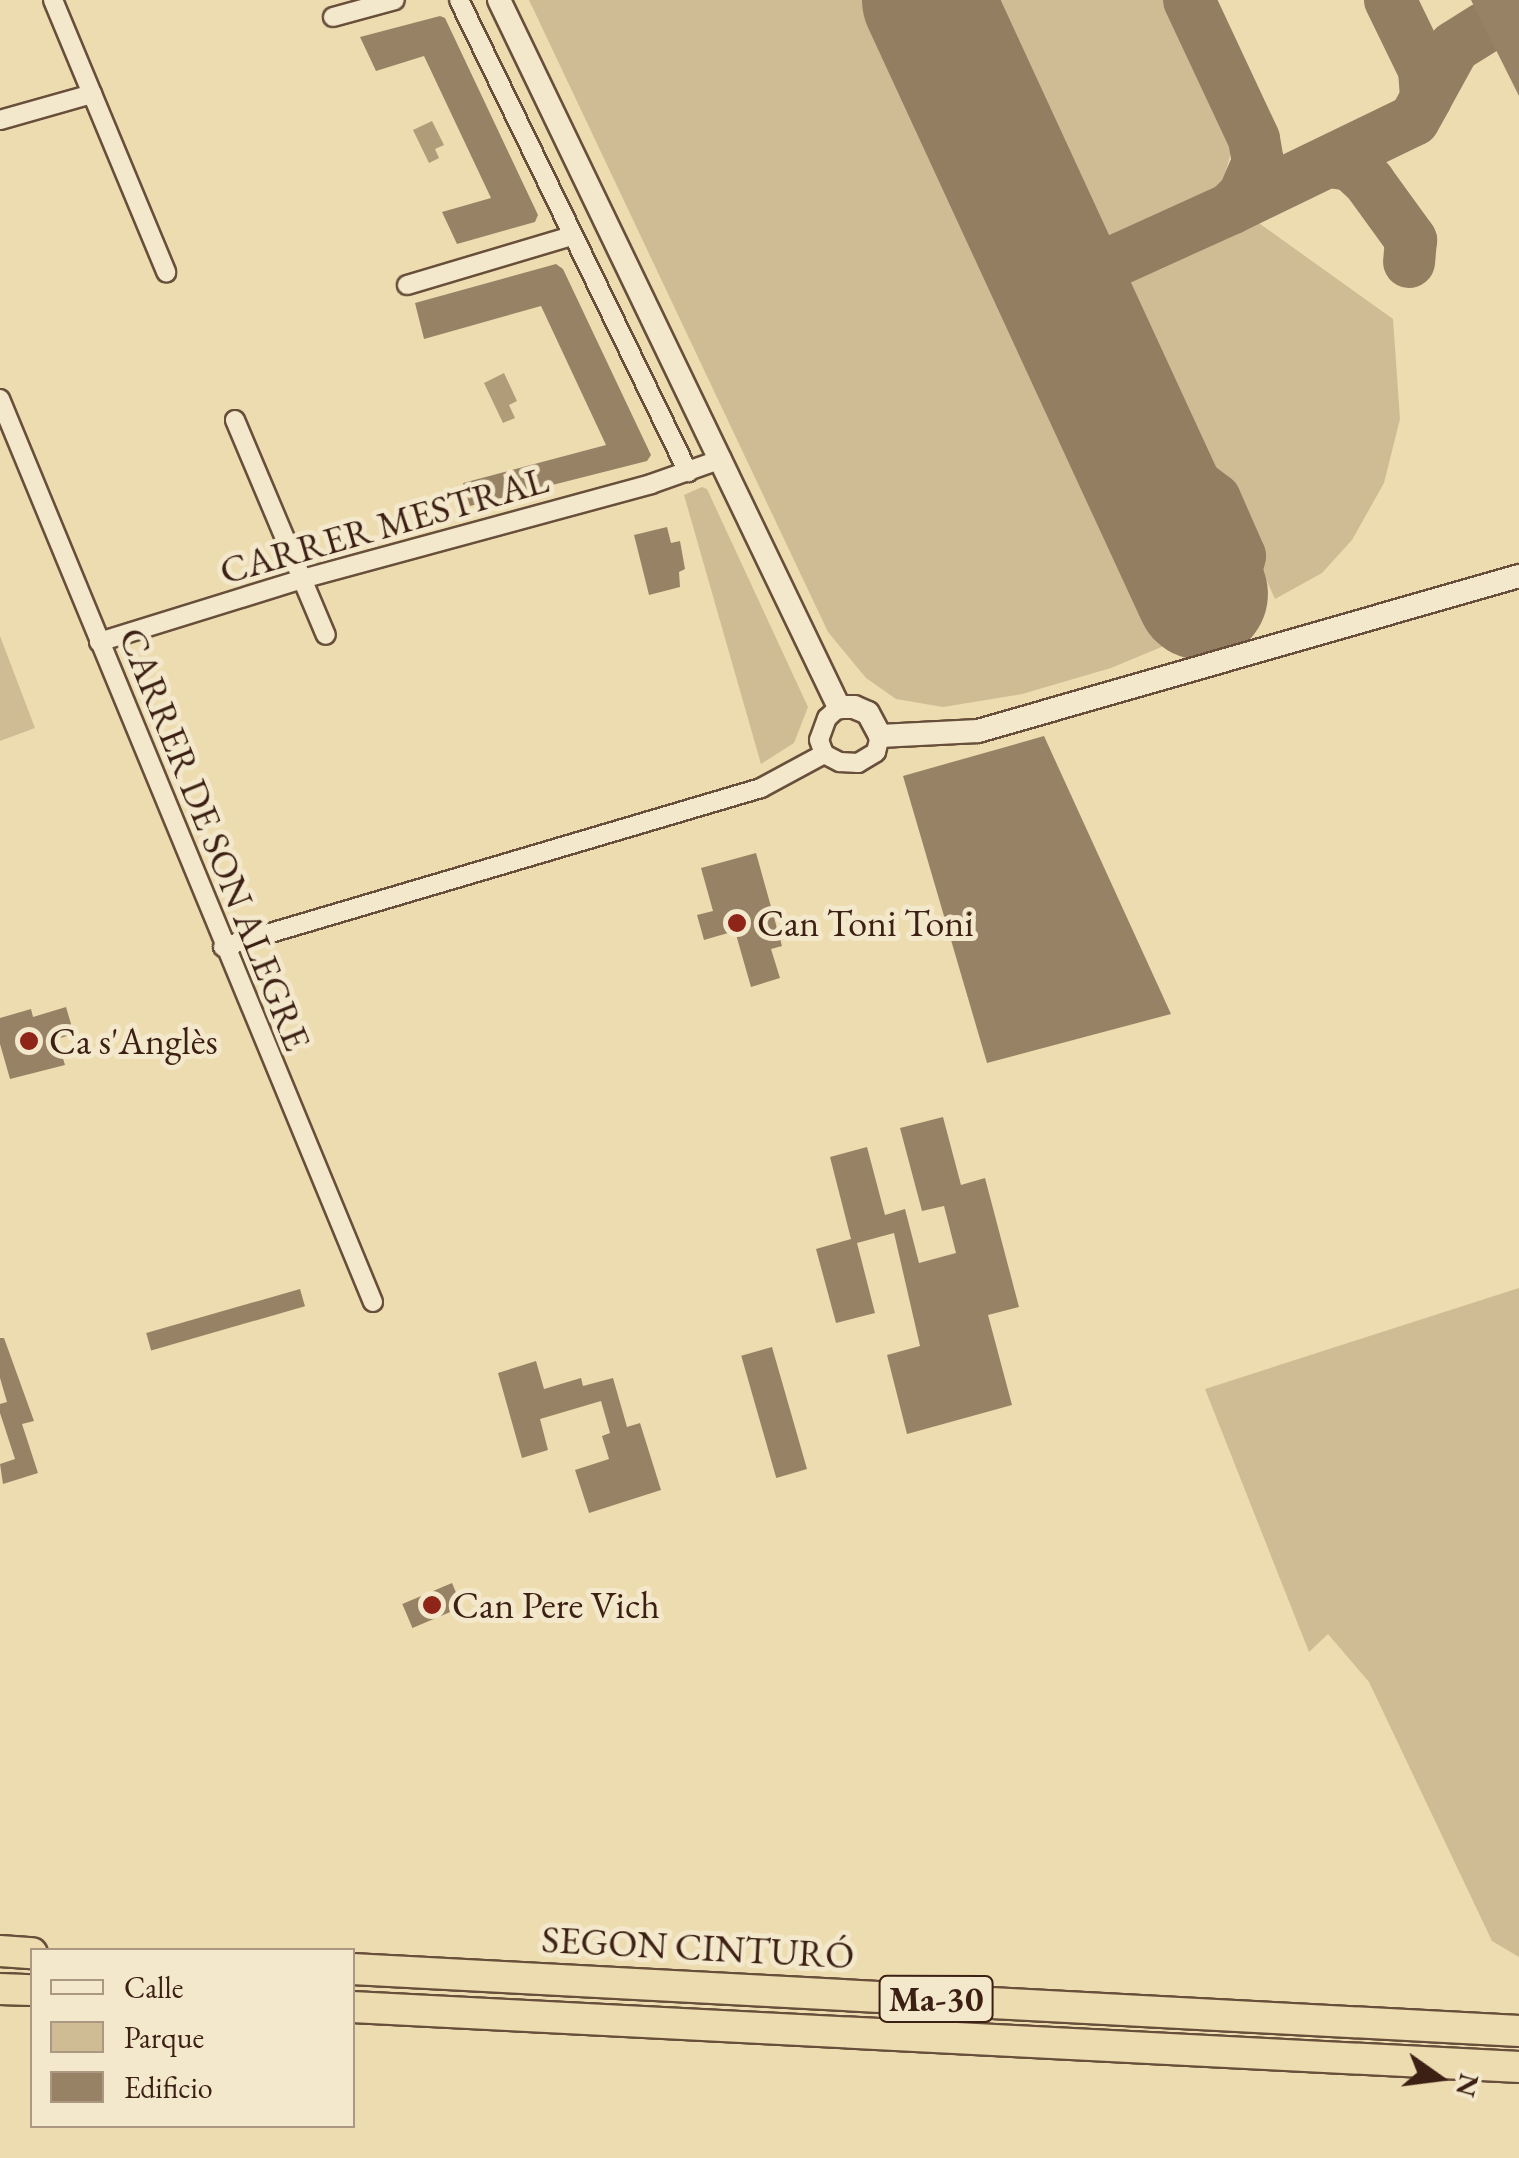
<!DOCTYPE html>
<html>
<head>
<meta charset="utf-8">
<style>
  body { margin:0 }
  #map { position:relative; width:1519px; height:2158px; overflow:hidden; background:#eddcaf; font-family:"EB Garamond",serif }
  div>[style] { position:absolute }
  [style*='--x'] { left:calc(var(--x)*1px); top:calc(var(--y)*1px); width:calc(var(--w)*1px); rotate:calc(var(--a)*1deg) }
  .green>* { inset:0; background:#cfbc95 }
  .water>* { inset:0; background:#b19c7a }
  .taxiway>* { height:52px; margin:-26px; padding:0 26px; transform-origin:26px; border-radius:26px; background:#947e62 }
  .runway>* { height:132px; margin:-66px; padding:0 66px; transform-origin:66px; border-radius:66px; background:#947e62 }
  .building>* { inset:0; background:#988265; transform-origin:0 0 }
  .roads { filter:drop-shadow(2px 0 #684f3b) drop-shadow(-2px 0 #684f3b) drop-shadow(0 2px #684f3b) drop-shadow(0 -2px #684f3b) }
  .minor>* { height:18px; margin:-9px; padding:0 9px; transform-origin:9px; border-radius:9px; background:#f3e8cb }
  .tertiary>* { height:22px; margin:-11px; padding:0 11px; transform-origin:11px; border-radius:11px; background:#f3e8cb }
  .trunk>* { height:30px; margin:-15px; padding:0 15px; transform-origin:15px; border-radius:15px; background:#eddcaf }
  .dots>* { width:28px; height:28px; translate:-50% -50%; box-sizing:border-box; border:5px solid #f3e8cb; border-radius:50% }
  span { translate:-50% -50%; white-space:nowrap; text-align:center; line-height:1.15; -webkit-text-stroke:10px #f3e8cb; paint-order:stroke }
  .shield-label span { padding:2px 8px; background:#f3e8cb; border:2px solid; border-radius:8px; -webkit-text-stroke-width:0 }
  .shield-label { font-size:35px; color:#3c2014; font-weight:700 }
  .street-label { font-size:38px; color:#3c2014 }
  .poi-label { font-size:38px; color:#3c2014 }
  .left { translate:0 -50%; text-align:left }
  .legend { position:absolute; left:30px; top:1948px; width:325px; height:180px; box-sizing:border-box; background:#f3e8cb; border:2px solid #aa9882; margin:0; padding:12px 18px; list-style:none; font-size:30px; color:#3c2014 }
  .legend li { display:flex; align-items:center; gap:20px; height:50px }
  .legend b { width:50px; border:2px solid #aa9882 }
  .north { position:absolute; left:1389px; top:2028px; width:100px; height:100px; -webkit-text-stroke:8px #f3e8cb; paint-order:stroke; rotate:104deg; font-size:28px; font-weight:700; line-height:40px; text-align:center; color:#3c2014 }
  .north::after { content:''; display:block; margin:auto; width:35px; height:45px; background:#3c2014; clip-path:polygon(50% 0,100% 100%,50% 72%,0 100%) }
</style>
</head>
<body>
<div id="map">
  <div class="green">
    <i style="clip-path:polygon(529px 0,891px 0,1183px 638px,1111px 668px,1022px 694px,943px 707px,896px 699px,866px 678px,828px 632px)"></i>
    <i style="clip-path:polygon(964px 0,1169px 0,1235px 138px,1221px 189px,1212px 199px,1117px 243px,1095px 242px,1080px 234px,1066px 220px)"></i>
    <i style="clip-path:polygon(1249px 216px,1393px 319px,1400px 419px,1384px 483px,1352px 540px,1322px 573px,1275px 599px,1227px 491px,1172px 453px,1114px 323px,1122px 281px,1134px 269px)"></i>
    <i style="clip-path:polygon(702px 487px,707px 489px,808px 707px,794px 743px,761px 764px,684px 495px)"></i>
    <i style="clip-path:polygon(0 636px,35px 728px,0 741px)"></i>
    <i style="clip-path:polygon(1519px 1288px,1519px 1957px,1492px 1941px,1369px 1682px,1328px 1634px,1309px 1652px,1205px 1389px)"></i>
  </div>
  <div class="water">
    <i style="clip-path:polygon(432px 121px,444px 145px,435px 149px,439px 158px,429px 163px,413px 130px)"></i>
    <i style="clip-path:polygon(504px 373px,517px 401px,509px 405px,515px 418px,503px 423px,484px 383px)"></i>
  </div>
  <div class="taxiway">
    <i style="--x:1426;--y:98;--w:58;--a:-61.2"></i>
    <i style="--x:1454;--y:47;--w:36;--a:-32"></i>
    <i style="--x:1330;--y:162;--w:21;--a:8"></i>
    <i style="--x:1351;--y:165;--w:25;--a:43"></i>
    <i style="--x:1369;--y:182;--w:72;--a:54.1"></i>
    <i style="--x:1411;--y:240;--w:22;--a:95"></i>
    <i style="--x:1230;--y:209;--w:204;--a:-25.8"></i>
    <i style="--x:1414;--y:120;--w:25;--a:-61"></i>
    <i style="--x:1426;--y:98;--w:28;--a:-94"></i>
    <i style="--x:1424;--y:70;--w:78;--a:-115.9"></i>
    <i style="--x:1039;--y:238;--w:33;--a:44"></i>
    <i style="--x:1063;--y:261;--w:39;--a:9"></i>
    <i style="--x:1102;--y:267;--w:141;--a:-24.4"></i>
    <i style="--x:1230;--y:209;--w:20;--a:-45"></i>
    <i style="--x:1244;--y:195;--w:36;--a:-67"></i>
    <i style="--x:1258;--y:162;--w:23;--a:-100"></i>
    <i style="--x:1254;--y:139;--w:153;--a:-115.1"></i>
    <i style="--x:1102;--y:267;--w:31;--a:126"></i>
    <i style="--x:1084;--y:292;--w:36;--a:92"></i>
    <i style="--x:1083;--y:328;--w:119;--a:65.6"></i>
    <i style="--x:1132;--y:436;--w:104;--a:37.2"></i>
    <i style="--x:1215;--y:499;--w:62;--a:66.3"></i>
    <i style="--x:1240;--y:556;--w:16;--a:104"></i>
    <i style="--x:1236;--y:572;--w:21;--a:129"></i>
    <i style="--x:1223;--y:588;--w:33;--a:173"></i>
    <i style="--x:1190;--y:592;--w:24;--a:-142"></i>
    <i style="--x:1171;--y:577;--w:24;--a:-112"></i>
    <i style="--x:1162;--y:555;--w:53;--a:-91.1"></i>
    <i style="--x:1161;--y:502;--w:72;--a:-113.7"></i>
  </div>
  <div class="runway">
    <i style="--x:928;--y:0;--w:654;--a:65.24"></i>
  </div>
  <div class="building">
    <i style="clip-path:polygon(1471px 0,1519px 0,1519px 96px)"></i>
    <i style="clip-path:polygon(440px 16px,445px 18px,538px 215px,535px 222px,457px 244px,442px 212px,491px 198px,424px 56px,376px 71px,360px 37px)"></i>
    <i style="clip-path:polygon(556px 264px,563px 269px,651px 455px,647px 461px,470px 506px,463px 483px,606px 445px,541px 306px,424px 339px,415px 303px)"></i>
    <i style="clip-path:polygon(667px 527px,671px 543px,680px 541px,685px 569px,679px 572px,680px 587px,649px 595px,634px 535px)"></i>
    <i style="clip-path:polygon(1044px 736px,1171px 1014px,987px 1063px,903px 776px)"></i>
    <i style="clip-path:polygon(756px 853px,782px 946px,771px 949px,780px 978px,751px 987px,735px 931px,704px 940px,697px 915px,713px 911px,701px 868px)"></i>
    <i style="clip-path:polygon(66px 1007px,74px 1034px,57px 1039px,65px 1065px,10px 1079px,0 1044px,0 1018px,31px 1009px,33px 1017px)"></i>
    <i style="clip-path:polygon(943px 1117px,961px 1185px,985px 1178px,1019px 1307px,988px 1315px,1012px 1405px,907px 1434px,887px 1355px,920px 1346px,894px 1233px,857px 1243px,875px 1313px,836px 1323px,816px 1249px,851px 1239px,830px 1157px,867px 1147px,885px 1215px,905px 1209px,919px 1263px,956px 1253px,944px 1206px,922px 1211px,900px 1128px)"></i>
    <i style="left:300px;top:1289px;width:18px;height:160px;rotate:74deg"></i>
    <i style="clip-path:polygon(0 1338px,4px 1338px,34px 1421px,22px 1424px,38px 1473px,3px 1484px,0 1464px,15px 1459px,0 1413px,0 1404px,7px 1402px,0 1378px)"></i>
    <i style="left:772px;top:1347px;width:127px;height:32px;rotate:74deg"></i>
    <i style="clip-path:polygon(536px 1361px,544px 1389px,581px 1378px,583px 1386px,613px 1378px,627px 1427px,640px 1423px,661px 1490px,589px 1513px,575px 1470px,609px 1459px,602px 1436px,610px 1433px,601px 1401px,540px 1419px,548px 1450px,522px 1458px,498px 1373px)"></i>
    <i style="left:452px;top:1583px;width:26px;height:54px;rotate:67deg"></i>
  </div>
  <div class="roads">
    <div class="minor">
      <i style="--x:53;--y:0;--w:295;--a:67.4"></i>
      <i style="--x:459;--y:0;--w:525;--a:64.12"></i>
      <i style="--x:333;--y:17;--w:64;--a:-15.3"></i>
      <i style="--x:0;--y:120;--w:96;--a:-15.8"></i>
      <i style="--x:407;--y:285;--w:171;--a:-16.6"></i>
      <i style="--x:0;--y:399;--w:977;--a:67.56"></i>
      <i style="--x:235;--y:420;--w:233;--a:67.1"></i>
      <i style="--x:99;--y:642;--w:213;--a:-17.2"></i>
      <i style="--x:302;--y:579;--w:362;--a:-15.2"></i>
      <i style="--x:651;--y:484;--w:75;--a:-19.4"></i>
      <i style="--x:839;--y:707;--w:16;--a:137"></i>
      <i style="--x:827;--y:718;--w:23;--a:110"></i>
      <i style="--x:819;--y:740;--w:15;--a:70"></i>
      <i style="--x:824;--y:754;--w:18;--a:27"></i>
      <i style="--x:840;--y:762;--w:18;--a:3"></i>
      <i style="--x:858;--y:763;--w:21;--a:-31"></i>
      <i style="--x:876;--y:752;--w:16;--a:-76"></i>
      <i style="--x:223;--y:947;--w:561;--a:-16.46"></i>
      <i style="--x:761;--y:788;--w:72;--a:-28.4"></i>
    </div>
    <div class="tertiary">
      <i style="--x:499;--y:0;--w:785;--a:64.32"></i>
      <i style="--x:839;--y:707;--w:15;--a:0"></i>
      <i style="--x:854;--y:707;--w:15;--a:23"></i>
      <i style="--x:868;--y:713;--w:26;--a:62"></i>
      <i style="--x:880;--y:736;--w:98;--a:-2.9"></i>
      <i style="--x:978;--y:731;--w:563;--a:-15.99"></i>
    </div>
    <div class="trunk">
      <i style="--x:0;--y:1951;--w:32;--a:4"></i>
      <i style="--x:352;--y:1969;--w:1169;--a:3.04"></i>
      <i style="--x:0;--y:1989;--w:32;--a:2"></i>
      <i style="--x:352;--y:2007;--w:1169;--a:2.94"></i>
    </div>
  </div>
  <div class="dots">
    <i style="left:737px;top:923px;background:#8f2418"></i>
    <i style="left:29px;top:1041px;background:#8f2418"></i>
    <i style="left:432px;top:1605px;background:#8f2418"></i>
  </div>
  <div class="shield-label">
    <span style="left:936px;top:1999px">Ma-30</span>
  </div>
  <div class="street-label">
    <span style="left:384px;top:525px;rotate:-16deg">CARRER MESTRAL</span>
    <span style="left:215px;top:839px;rotate:68deg">CARRER DE SON ALEGRE</span>
    <span style="left:698px;top:1947px;rotate:3deg">SEGON CINTURÓ</span>
  </div>
  <div class="poi-label">
    <span class="left" style="left:757px;top:923px">Can Toni Toni</span>
    <span class="left" style="left:49px;top:1041px">Ca s'Anglès</span>
    <span class="left" style="left:452px;top:1605px">Can Pere Vich</span>
  </div>
  <ul class="legend">
  <li><b style="height:12px;background:#f3e8cb"></b>Calle</li>
  <li><b style="height:28px;background:#cfbc95"></b>Parque</li>
  <li><b style="height:28px;background:#988265"></b>Edificio</li>
  </ul>
  <div class="north">N</div>
</div>
</body>
</html>
